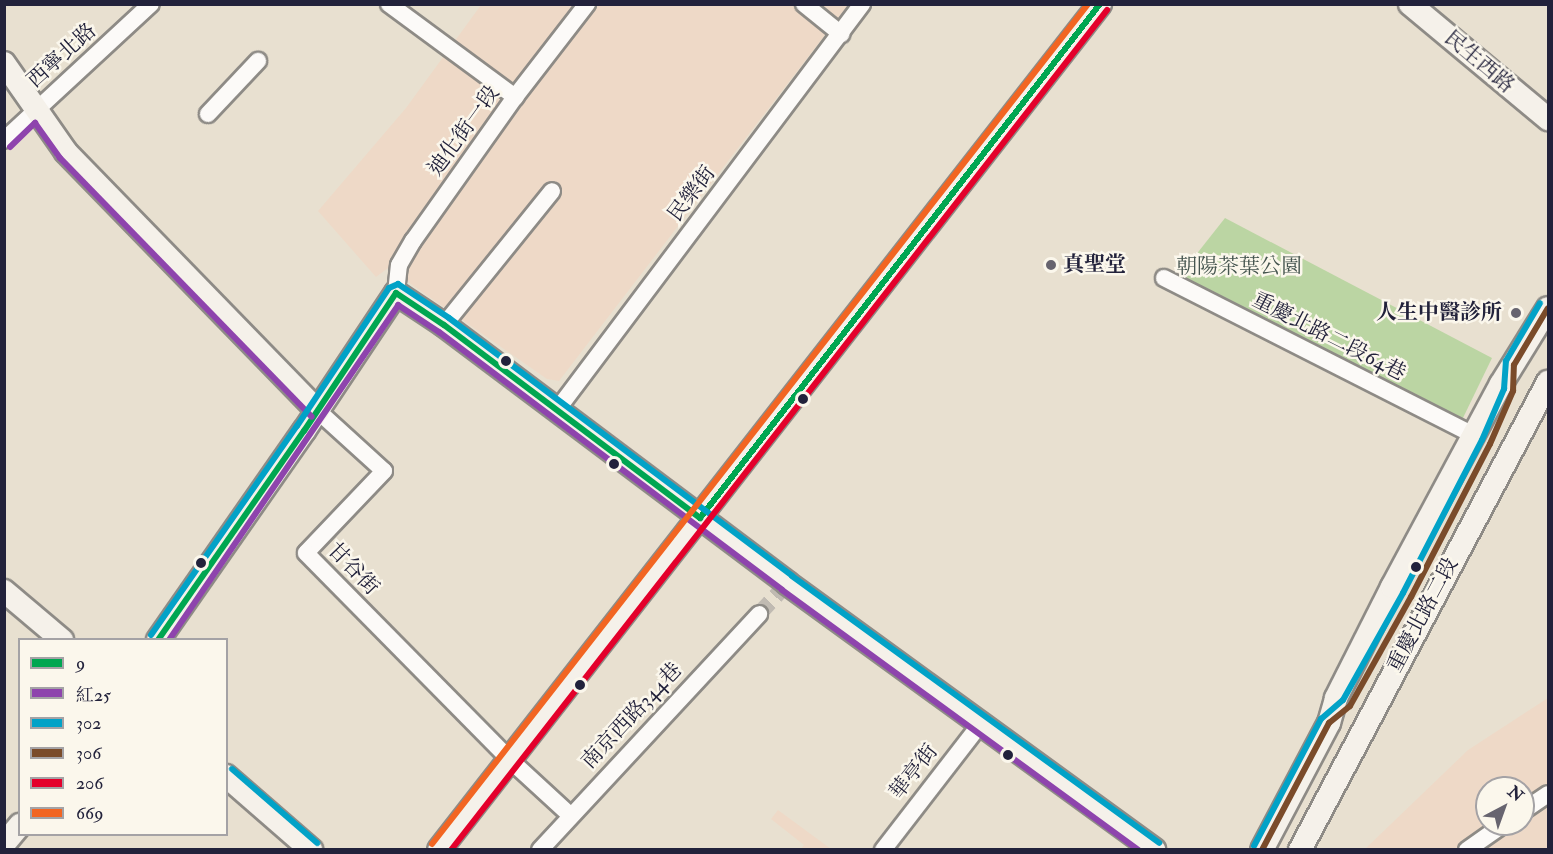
<!DOCTYPE html>
<html>
<head>
<meta charset="utf-8">
<style>
  body { margin:0 }
  #map { position:relative; width:1553px; height:854px; overflow:hidden; background:#e8e0d0; font-family:"IM FELL Double Pica","Noto Serif TC",serif }
  div>[style] { position:absolute }
  [style*='--x'] { left:calc(var(--x)*1px); top:calc(var(--y)*1px); width:calc(var(--w)*1px); rotate:calc(var(--a)*1deg) }
  .built>* { inset:0; background:#eed9c7 }
  .green>* { inset:0; background:#bbd5a3 }
  .street-tunnel>* { height:16px; margin-top:-8px; transform-origin:0; background:repeating-linear-gradient(90deg,#c0bab2 0 16px,transparent 0 24px) }
  .roads { filter:drop-shadow(2px 0 #8e8b86) drop-shadow(-2px 0 #8e8b86) drop-shadow(0 2px #8e8b86) drop-shadow(0 -2px #8e8b86) }
  .street>* { height:16px; margin:-8px; padding:0 8px; transform-origin:8px; border-radius:8px; background:#fcfaf8 }
  .secondary>* { height:22px; margin:-11px; padding:0 11px; transform-origin:11px; border-radius:11px; background:#f5f1ea }
  .bus-1>* { height:6px; margin:-3px; padding:0 3px; transform-origin:3px; border-radius:3px; background:#00a651 }
  .bus-2>* { height:6px; margin:-3px; padding:0 3px; transform-origin:3px; border-radius:3px; background:#8e44ad }
  .bus-3>* { height:6px; margin:-3px; padding:0 3px; transform-origin:3px; border-radius:3px; background:#02a2c7 }
  .bus-4>* { height:6px; margin:-3px; padding:0 3px; transform-origin:3px; border-radius:3px; background:#7a4b2a }
  .bus-5>* { height:6px; margin:-3px; padding:0 3px; transform-origin:3px; border-radius:3px; background:#e4002b }
  .bus-6>* { height:6px; margin:-3px; padding:0 3px; transform-origin:3px; border-radius:3px; background:#f26522 }
  .dots>* { width:16px; height:16px; translate:-50% -50%; box-sizing:border-box; border:3px solid #fbf7ec; border-radius:50% }
  span { translate:-50% -50%; white-space:nowrap; text-align:center; line-height:1.15; -webkit-text-stroke:5px #fbf7ec; paint-order:stroke }
  .street-label { font-size:21px; color:#22223b }
  .poi-label { font-size:21px; color:#22223b; font-weight:700 }
  .left { translate:0 -50%; text-align:left }
  .right { translate:-100% -50%; text-align:right }
  .park-label { font-size:21px; color:#45554f }
  .frame { position:absolute; inset:0; border:6px solid #22223b; pointer-events:none }
  .legend { position:absolute; left:18px; top:638px; width:210px; height:198px; box-sizing:border-box; background:#fbf7ec; border:2px solid #a4a2a5; margin:0; padding:8px 10px; list-style:none; font-size:18px; color:#22223b }
  .legend li { display:flex; align-items:center; gap:12px; height:30px }
  .legend b { width:30px; border:2px solid #a4a2a5 }
  .north { position:absolute; left:1475px; top:776px; width:60px; height:60px; box-sizing:border-box; background:#fbf7ec; border:2px solid #a4a2a5; border-radius:50%; rotate:41deg; font-size:16px; font-weight:700; line-height:24px; text-align:center; color:#22223b }
  .north::after { content:''; display:block; margin:auto; width:21px; height:27px; background:#67646f; clip-path:polygon(50% 0,100% 100%,50% 72%,0 100%) }
</style>
</head>
<body>
<div id="map">
  <div class="built">
    <i style="clip-path:polygon(481px 5px,848px 5px,559px 381px,547px 379px,388px 268px,376px 277px,318px 211px,406px 108px)"></i>
    <i style="clip-path:polygon(evenodd,1548px 698px,1548px 849px,1364px 850px,1468px 750px,1548px 698px,1487px 788px,1523px 788px,1523px 824px,1487px 824px,1487px 788px)"></i>
    <i style="clip-path:polygon(778px 810px,831px 849px,801px 849px,804px 845px,771px 819px)"></i>
  </div>
  <div class="green">
    <i style="clip-path:polygon(1225px 218px,1492px 358px,1461px 422px,1193px 285px,1180px 275px)"></i>
  </div>
  <div class="street-tunnel">
    <i style="--x:759;--y:614;--w:34;--a:-47"></i>
  </div>
  <div class="roads">
    <div class="street">
      <i style="--x:389;--y:4;--w:157;--a:36.4"></i>
      <i style="--x:804;--y:4;--w:48;--a:39"></i>
      <i style="--x:208;--y:114;--w:73;--a:-46.7"></i>
      <i style="--x:4;--y:140;--w:200;--a:-42.8"></i>
      <i style="--x:1164;--y:278;--w:347;--a:26.9"></i>
      <i style="--x:396;--y:293;--w:28;--a:-84"></i>
      <i style="--x:399;--y:265;--w:28;--a:-60"></i>
      <i style="--x:413;--y:241;--w:176;--a:-54.7"></i>
      <i style="--x:515;--y:97;--w:118;--a:-52.3"></i>
      <i style="--x:444;--y:325;--w:172;--a:-51.1"></i>
      <i style="--x:557;--y:410;--w:508;--a:-53.08"></i>
      <i style="--x:318;--y:411;--w:89;--a:42.3"></i>
      <i style="--x:384;--y:471;--w:113;--a:133.6"></i>
      <i style="--x:306;--y:553;--w:289;--a:45.4"></i>
      <i style="--x:509;--y:759;--w:83;--a:42.6"></i>
      <i style="--x:1523;--y:811;--w:30;--a:-34"></i>
      <i style="--x:540;--y:850;--w:322;--a:-47.1"></i>
      <i style="--x:883;--y:850;--w:160;--a:-52.3"></i>
      <i style="--x:1467;--y:850;--w:45;--a:-35.1"></i>
    </div>
    <div class="secondary">
      <i style="--x:1410;--y:4;--w:180;--a:39.8"></i>
      <i style="--x:4;--y:63;--w:108;--a:55.1"></i>
      <i style="--x:66;--y:152;--w:361;--a:45.8"></i>
      <i style="--x:4;--y:591;--w:76;--a:40.2"></i>
      <i style="--x:158;--y:640;--w:255;--a:-55.1"></i>
      <i style="--x:304;--y:431;--w:166;--a:-56.3"></i>
      <i style="--x:396;--y:293;--w:58;--a:33.7"></i>
      <i style="--x:444;--y:325;--w:429;--a:36.9"></i>
      <i style="--x:787;--y:583;--w:454;--a:36"></i>
      <i style="--x:226;--y:776;--w:113;--a:41"></i>
      <i style="--x:4;--y:844;--w:25;--a:-50"></i>
      <i style="--x:439;--y:850;--w:1074;--a:-52"></i>
      <i style="--x:1262;--y:850;--w:144;--a:-62.2"></i>
      <i style="--x:1329;--y:723;--w:26;--a:-74"></i>
      <i style="--x:1336;--y:698;--w:124;--a:-63.2"></i>
      <i style="--x:1392;--y:587;--w:230;--a:-61.8"></i>
      <i style="--x:1501;--y:384;--w:89;--a:-58.3"></i>
      <i style="--x:1300;--y:850;--w:530;--a:-62.08"></i>
    </div>
  </div>
  <div class="bus-1">
    <i style="--x:700;--y:518;--w:651;--a:-52.11"></i>
    <i style="--x:158;--y:640;--w:255;--a:-55.1"></i>
    <i style="--x:304;--y:431;--w:166;--a:-56.3"></i>
    <i style="--x:396;--y:293;--w:58;--a:33.7"></i>
    <i style="--x:444;--y:325;--w:321;--a:37"></i>
  </div>
  <div class="bus-2">
    <i style="--x:10;--y:147;--w:35;--a:-44"></i>
    <i style="--x:35;--y:123;--w:43;--a:54.5"></i>
    <i style="--x:60;--y:158;--w:361;--a:45.8"></i>
    <i style="--x:169;--y:640;--w:406;--a:-55.6"></i>
    <i style="--x:398;--y:305;--w:49;--a:33.4"></i>
    <i style="--x:439;--y:332;--w:429;--a:36.9"></i>
    <i style="--x:782;--y:590;--w:441;--a:36.1"></i>
  </div>
  <div class="bus-3">
    <i style="--x:151;--y:635;--w:255;--a:-55.1"></i>
    <i style="--x:297;--y:426;--w:166;--a:-56.3"></i>
    <i style="--x:389;--y:288;--w:10;--a:-24"></i>
    <i style="--x:398;--y:284;--w:61;--a:33.7"></i>
    <i style="--x:449;--y:318;--w:429;--a:36.9"></i>
    <i style="--x:792;--y:576;--w:454;--a:36"></i>
    <i style="--x:232;--y:769;--w:113;--a:41"></i>
    <i style="--x:1254;--y:846;--w:144;--a:-62.2"></i>
    <i style="--x:1321;--y:719;--w:29;--a:-41"></i>
    <i style="--x:1343;--y:700;--w:123;--a:-60.7"></i>
    <i style="--x:1403;--y:593;--w:172;--a:-62.7"></i>
    <i style="--x:1482;--y:440;--w:56;--a:-66.7"></i>
    <i style="--x:1504;--y:389;--w:28;--a:-86"></i>
    <i style="--x:1506;--y:361;--w:67;--a:-59.6"></i>
  </div>
  <div class="bus-4">
    <i style="--x:1262;--y:850;--w:144;--a:-62.2"></i>
    <i style="--x:1329;--y:723;--w:27;--a:-39"></i>
    <i style="--x:1350;--y:706;--w:125;--a:-60.8"></i>
    <i style="--x:1411;--y:597;--w:172;--a:-62.7"></i>
    <i style="--x:1490;--y:444;--w:58;--a:-66.5"></i>
    <i style="--x:1513;--y:391;--w:26;--a:-88"></i>
    <i style="--x:1514;--y:365;--w:66;--a:-59.2"></i>
  </div>
  <div class="bus-5">
    <i style="--x:451;--y:850;--w:1066;--a:-52.01"></i>
  </div>
  <div class="bus-6">
    <i style="--x:432;--y:844;--w:1066;--a:-52.01"></i>
  </div>
  <div class="dots">
    <i style="left:1051px;top:265px;background:#67646f"></i>
    <i style="left:1516px;top:313px;background:#67646f"></i>
    <i style="left:506px;top:361px;background:#22223b"></i>
    <i style="left:803px;top:399px;background:#22223b"></i>
    <i style="left:614px;top:464px;background:#22223b"></i>
    <i style="left:201px;top:563px;background:#22223b"></i>
    <i style="left:1416px;top:567px;background:#22223b"></i>
    <i style="left:580px;top:685px;background:#22223b"></i>
    <i style="left:1008px;top:755px;background:#22223b"></i>
  </div>
  <div class="street-label">
    <span style="left:62px;top:56px;rotate:-42deg">西寧北路</span>
    <span style="left:1479px;top:62px;rotate:40deg">民生西路</span>
    <span style="left:464px;top:131px;rotate:-54deg">迪化街一段</span>
    <span style="left:692px;top:194px;rotate:-53deg">民樂街</span>
    <span style="left:1329px;top:337px;rotate:27deg">重慶北路二段64巷</span>
    <span style="left:353px;top:569px;rotate:46deg">甘谷街</span>
    <span style="left:1423px;top:615px;rotate:-62deg">重慶北路二段</span>
    <span style="left:632px;top:716px;rotate:-47deg">南京西路344巷</span>
    <span style="left:914px;top:772px;rotate:-52deg">華亭街</span>
  </div>
  <div class="poi-label">
    <span class="left" style="left:1063px;top:265px">真聖堂</span>
    <span class="right" style="left:1502px;top:313px">人生中醫診所</span>
  </div>
  <div class="park-label">
    <span style="left:1239px;top:267px">朝陽茶葉公園</span>
  </div>
  <div class="frame"></div>
  <ul class="legend">
  <li><b style="height:8px;background:#00a651"></b>9</li>
  <li><b style="height:8px;background:#8e44ad"></b>紅25</li>
  <li><b style="height:8px;background:#02a2c7"></b>302</li>
  <li><b style="height:8px;background:#7a4b2a"></b>306</li>
  <li><b style="height:8px;background:#e4002b"></b>206</li>
  <li><b style="height:8px;background:#f26522"></b>669</li>
  </ul>
  <div class="north">N</div>
</div>
</body>
</html>
